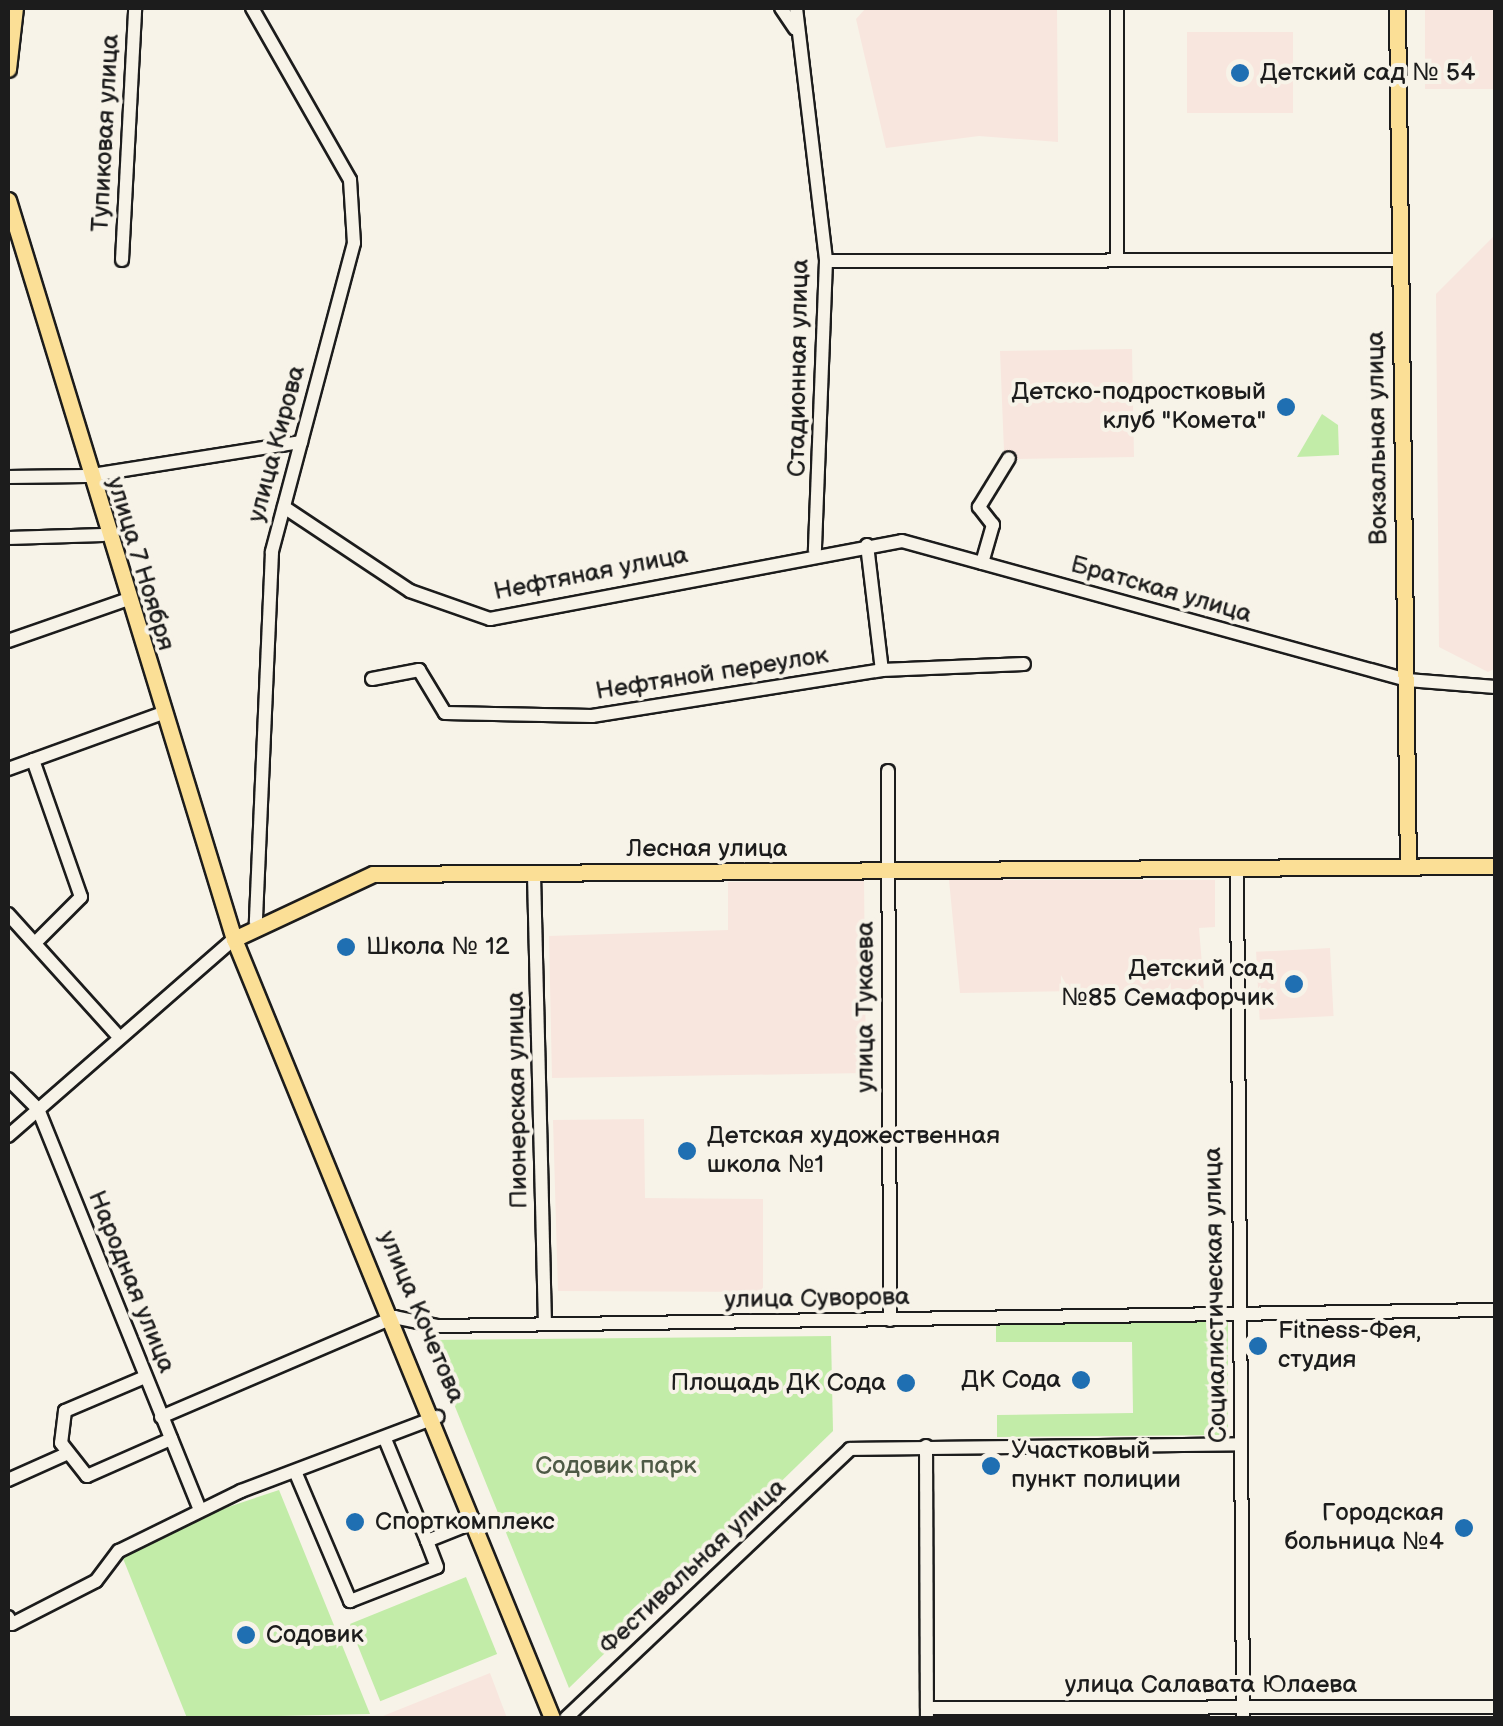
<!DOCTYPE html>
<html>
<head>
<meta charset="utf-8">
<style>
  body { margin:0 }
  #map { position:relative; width:1503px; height:1726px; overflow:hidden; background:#f7f3e8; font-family:"Balsamiq Sans",sans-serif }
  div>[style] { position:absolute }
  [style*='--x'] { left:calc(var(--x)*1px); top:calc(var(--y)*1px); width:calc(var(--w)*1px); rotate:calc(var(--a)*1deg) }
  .built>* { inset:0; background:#f8e6de; transform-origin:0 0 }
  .green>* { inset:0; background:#c2eca8; transform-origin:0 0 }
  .roads { filter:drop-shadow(2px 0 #1c1c1c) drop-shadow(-2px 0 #1c1c1c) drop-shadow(0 2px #1c1c1c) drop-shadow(0 -2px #1c1c1c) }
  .minor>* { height:12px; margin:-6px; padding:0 6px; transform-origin:6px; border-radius:6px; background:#f7f3e8 }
  .major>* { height:15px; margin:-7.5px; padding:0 7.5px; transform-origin:7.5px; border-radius:7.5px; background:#fbdf96 }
  .dots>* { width:28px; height:28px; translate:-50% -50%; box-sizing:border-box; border:5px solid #f7f3e8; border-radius:50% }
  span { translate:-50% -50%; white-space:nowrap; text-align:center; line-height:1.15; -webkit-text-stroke:8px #f7f3e8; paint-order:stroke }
  .poi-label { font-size:25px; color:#1c1c1c }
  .left { translate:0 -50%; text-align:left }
  .right { translate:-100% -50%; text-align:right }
  .street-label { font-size:25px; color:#1c1c1c }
  .park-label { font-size:25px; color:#4e5a46 }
  .frame { position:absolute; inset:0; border:10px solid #1c1c1c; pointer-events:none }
</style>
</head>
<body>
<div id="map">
  <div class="built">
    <i style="clip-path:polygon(866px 8px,1057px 8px,1058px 142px,979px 136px,886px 148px,856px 19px)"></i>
    <i style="left:1425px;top:8px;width:70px;height:81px"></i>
    <i style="left:1293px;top:32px;width:81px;height:106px;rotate:90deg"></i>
    <i style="clip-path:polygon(1495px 235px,1496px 668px,1488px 672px,1439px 647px,1436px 294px)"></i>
    <i style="clip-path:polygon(1132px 349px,1134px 457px,1015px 459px,1004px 451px,1000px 351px)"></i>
    <i style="clip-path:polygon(864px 880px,866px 1073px,552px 1078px,549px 936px,728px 930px,728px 882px)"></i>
    <i style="clip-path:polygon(949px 880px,1215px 880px,1215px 927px,1199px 928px,1204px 989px,960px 993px)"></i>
    <i style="left:1330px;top:948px;width:68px;height:74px;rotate:87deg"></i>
    <i style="clip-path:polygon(644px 1119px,645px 1198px,763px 1199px,763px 1292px,558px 1291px,553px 1120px)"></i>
    <i style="clip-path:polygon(490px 1673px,507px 1718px,378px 1718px)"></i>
  </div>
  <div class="green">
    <i style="clip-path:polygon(1322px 414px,1338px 425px,1339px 455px,1297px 457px)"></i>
    <i style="clip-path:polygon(1228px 1321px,1228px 1435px,997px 1437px,997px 1415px,1133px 1413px,1132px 1342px,996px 1342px,996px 1323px)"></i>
    <i style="clip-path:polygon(831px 1336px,833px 1431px,569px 1688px,428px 1340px)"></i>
    <i style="clip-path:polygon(279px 1490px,370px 1714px,187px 1718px,122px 1556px,186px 1521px)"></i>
    <i style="left:466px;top:1577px;width:83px;height:126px;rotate:68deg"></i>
  </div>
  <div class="roads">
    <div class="minor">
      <i style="--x:252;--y:8;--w:198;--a:60.3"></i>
      <i style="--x:350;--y:180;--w:63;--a:86.4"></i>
      <i style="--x:354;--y:243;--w:320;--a:104.9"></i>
      <i style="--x:272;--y:552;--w:371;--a:92.5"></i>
      <i style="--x:781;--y:8;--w:25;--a:56"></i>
      <i style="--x:796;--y:8;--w:255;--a:83.2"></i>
      <i style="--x:826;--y:261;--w:290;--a:92.2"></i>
      <i style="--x:1117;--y:8;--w:252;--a:90"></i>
      <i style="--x:122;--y:260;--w:252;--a:-87"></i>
      <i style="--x:826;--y:261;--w:573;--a:-0.1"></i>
      <i style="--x:8;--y:477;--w:78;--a:-0.7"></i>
      <i style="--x:86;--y:476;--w:218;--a:-9"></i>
      <i style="--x:284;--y:507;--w:151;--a:33.7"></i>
      <i style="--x:410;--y:591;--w:85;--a:19.3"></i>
      <i style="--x:490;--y:619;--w:419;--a:-10.7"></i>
      <i style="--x:902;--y:541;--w:524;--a:15.39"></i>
      <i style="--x:1407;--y:680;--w:89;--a:4.5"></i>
      <i style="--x:8;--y:538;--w:95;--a:-1.8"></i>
      <i style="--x:867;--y:545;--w:126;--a:83.2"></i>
      <i style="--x:982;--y:563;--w:40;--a:-74"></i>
      <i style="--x:993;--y:525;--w:23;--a:-128"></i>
      <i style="--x:979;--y:507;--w:57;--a:-58.5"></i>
      <i style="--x:8;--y:641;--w:125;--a:-19.2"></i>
      <i style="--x:372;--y:679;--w:48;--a:-10.8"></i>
      <i style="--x:419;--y:670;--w:50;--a:58.8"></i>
      <i style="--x:445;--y:713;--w:147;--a:1.2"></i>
      <i style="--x:592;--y:716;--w:294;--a:-9"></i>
      <i style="--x:882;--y:670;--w:142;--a:-2.4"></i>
      <i style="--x:33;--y:760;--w:145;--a:70.7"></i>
      <i style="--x:81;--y:897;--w:65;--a:135"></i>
      <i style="--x:8;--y:769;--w:162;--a:-19.9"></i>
      <i style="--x:888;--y:771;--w:549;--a:89.79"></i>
      <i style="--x:1237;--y:870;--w:848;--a:89.59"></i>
      <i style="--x:534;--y:875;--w:448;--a:88.6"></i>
      <i style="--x:8;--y:914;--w:166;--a:47.9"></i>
      <i style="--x:8;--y:1079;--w:42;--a:45"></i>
      <i style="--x:38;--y:1109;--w:432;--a:68"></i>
      <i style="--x:8;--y:1136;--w:300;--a:-41.1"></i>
      <i style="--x:145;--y:1377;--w:87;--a:157"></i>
      <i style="--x:65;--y:1411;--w:32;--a:97"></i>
      <i style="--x:61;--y:1443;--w:42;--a:51.8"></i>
      <i style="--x:87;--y:1476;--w:92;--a:-23.8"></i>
      <i style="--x:161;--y:1417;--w:254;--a:-23.2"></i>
      <i style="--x:394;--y:1317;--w:45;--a:11.6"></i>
      <i style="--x:438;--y:1326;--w:1058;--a:-0.87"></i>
      <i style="--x:385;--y:1439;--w:110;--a:67.6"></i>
      <i style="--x:926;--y:1446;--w:272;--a:89.8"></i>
      <i style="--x:297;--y:1476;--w:136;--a:67"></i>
      <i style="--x:350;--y:1601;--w:93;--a:-21.3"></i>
      <i style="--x:437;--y:1567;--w:28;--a:-111"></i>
      <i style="--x:427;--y:1541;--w:54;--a:-21.8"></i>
      <i style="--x:8;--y:1480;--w:64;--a:-24.1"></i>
      <i style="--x:8;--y:1617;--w:8;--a:60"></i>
      <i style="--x:12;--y:1624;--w:94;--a:-27.1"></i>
      <i style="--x:96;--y:1581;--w:38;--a:-53"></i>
      <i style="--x:119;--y:1551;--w:136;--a:-26.2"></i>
      <i style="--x:241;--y:1491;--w:210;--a:-20.7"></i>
      <i style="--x:927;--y:1708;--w:569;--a:-0.1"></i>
      <i style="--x:566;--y:1718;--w:391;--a:-43.4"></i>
      <i style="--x:850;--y:1449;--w:390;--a:-0.7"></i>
    </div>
    <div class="major">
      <i style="--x:1397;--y:8;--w:859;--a:89.27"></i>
      <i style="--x:8;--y:69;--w:61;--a:-83.5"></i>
      <i style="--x:8;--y:200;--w:773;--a:73"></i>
      <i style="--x:234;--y:939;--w:841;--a:67.79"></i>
      <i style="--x:234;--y:939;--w:153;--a:-25.1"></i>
      <i style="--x:373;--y:874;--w:1123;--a:-0.41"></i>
    </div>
  </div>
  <div class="dots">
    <i style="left:1240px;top:73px;background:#1f6fb2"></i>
    <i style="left:1286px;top:407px;background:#1f6fb2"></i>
    <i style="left:346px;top:947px;background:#1f6fb2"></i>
    <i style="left:1294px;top:984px;background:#1f6fb2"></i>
    <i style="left:687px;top:1151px;background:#1f6fb2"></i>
    <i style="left:1258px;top:1346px;background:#1f6fb2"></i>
    <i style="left:1081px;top:1380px;background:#1f6fb2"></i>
    <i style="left:906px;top:1383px;background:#1f6fb2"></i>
    <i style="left:991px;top:1466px;background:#1f6fb2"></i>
    <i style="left:355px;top:1522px;background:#1f6fb2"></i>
    <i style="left:1464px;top:1528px;background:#1f6fb2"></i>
    <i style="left:246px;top:1635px;background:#1f6fb2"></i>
  </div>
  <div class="poi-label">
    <span class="left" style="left:1260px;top:73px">Детский сад № 54</span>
    <span class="right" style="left:1266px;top:407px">Детско-подростковый<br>клуб "Комета"</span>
    <span class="left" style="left:366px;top:947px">Школа № 12</span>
    <span class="right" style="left:1274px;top:984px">Детский сад<br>№85 Семафорчик</span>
    <span class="left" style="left:707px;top:1151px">Детская художественная<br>школа №1</span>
    <span class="left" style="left:1278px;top:1346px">Fitness-Фея,<br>студия</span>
    <span class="right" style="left:1061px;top:1380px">ДК Сода</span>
    <span class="right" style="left:886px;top:1383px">Площадь ДК Сода</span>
    <span class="left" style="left:1011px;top:1466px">Участковый<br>пункт полиции</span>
    <span class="right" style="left:1444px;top:1528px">Городская<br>больница №4</span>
    <span class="left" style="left:375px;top:1522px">Спорткомплекс</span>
    <span class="left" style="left:266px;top:1635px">Содовик</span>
  </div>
  <div class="street-label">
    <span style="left:106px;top:133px;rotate:-87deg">Тупиковая улица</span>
    <span style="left:799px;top:368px;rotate:-89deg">Стадионная улица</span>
    <span style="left:1378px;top:438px;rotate:-91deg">Вокзальная улица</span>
    <span style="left:277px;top:444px;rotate:-75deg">улица Кирова</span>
    <span style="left:140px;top:564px;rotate:73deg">улица 7 Ноября</span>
    <span style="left:591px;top:574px;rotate:-11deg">Нефтяная улица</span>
    <span style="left:1161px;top:590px;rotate:16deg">Братская улица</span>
    <span style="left:712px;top:674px;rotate:-9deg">Нефтяной переулок</span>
    <span style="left:707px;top:849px">Лесная улица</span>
    <span style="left:866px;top:1007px;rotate:-90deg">улица Тукаева</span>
    <span style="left:518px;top:1100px;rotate:-91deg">Пионерская улица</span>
    <span style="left:131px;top:1282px;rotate:68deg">Народная улица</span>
    <span style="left:1216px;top:1295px;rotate:-91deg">Социалистическая улица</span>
    <span style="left:817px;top:1299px;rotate:-1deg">улица Суворова</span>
    <span style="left:421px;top:1317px;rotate:67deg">улица Кочетова</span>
    <span style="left:693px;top:1567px;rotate:-43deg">Фестивальная улица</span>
    <span style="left:1211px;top:1685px">улица Салавата Юлаева</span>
  </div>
  <div class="park-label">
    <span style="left:616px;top:1466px">Содовик парк</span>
  </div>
  <div class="frame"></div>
</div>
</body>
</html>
